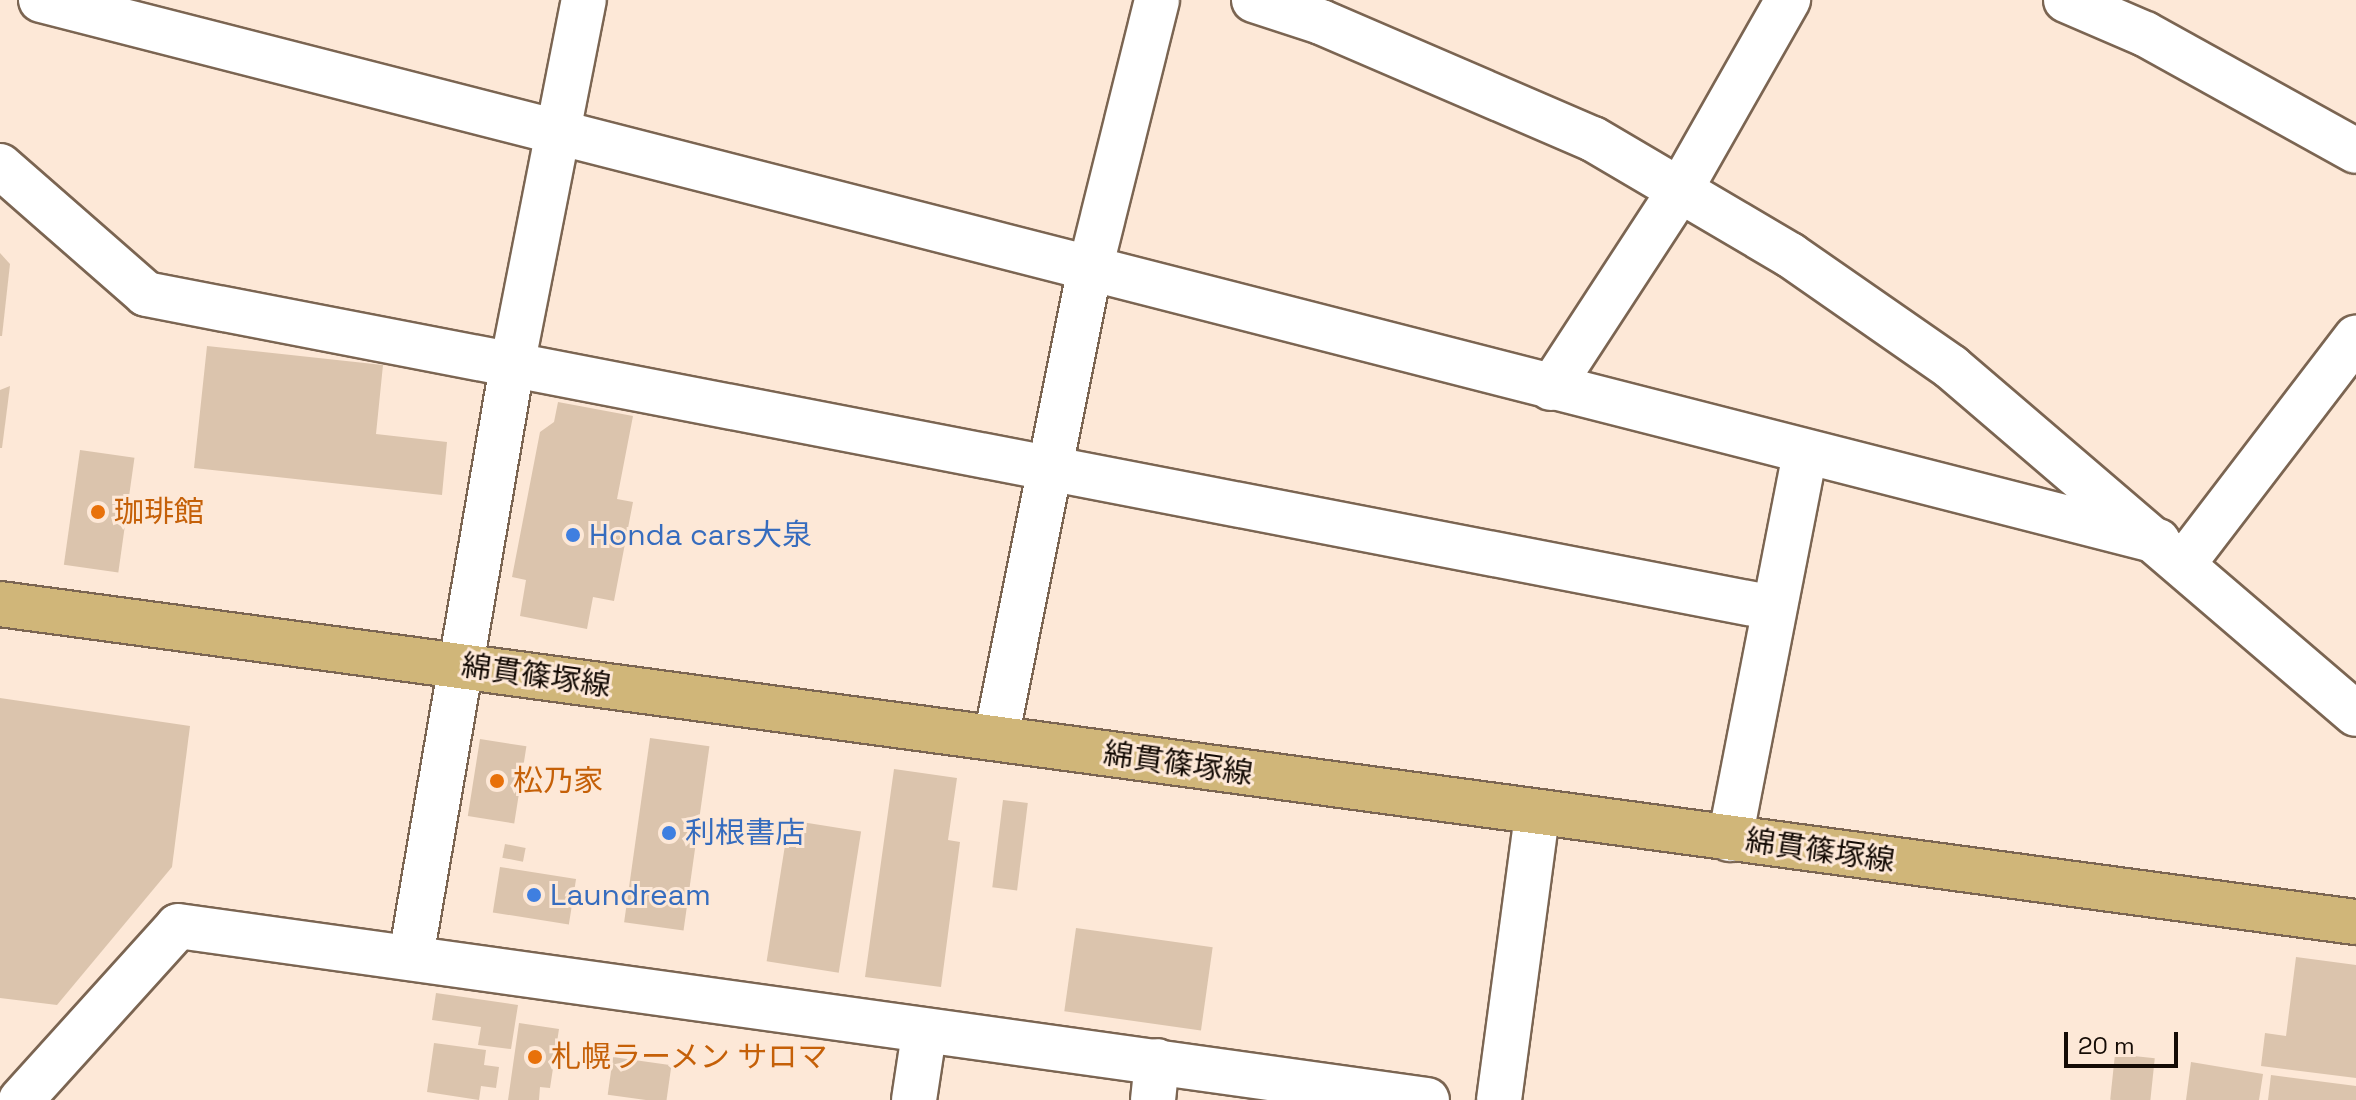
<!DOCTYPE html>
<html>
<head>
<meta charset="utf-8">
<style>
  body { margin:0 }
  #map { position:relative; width:2356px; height:1100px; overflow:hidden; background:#fde8d7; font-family:"Space Grotesk","Noto Sans JP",sans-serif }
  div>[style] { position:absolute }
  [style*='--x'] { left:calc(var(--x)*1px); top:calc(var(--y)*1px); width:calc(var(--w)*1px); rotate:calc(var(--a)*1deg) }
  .building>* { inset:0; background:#dbc4ad; transform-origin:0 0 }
  .roads { filter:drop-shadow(2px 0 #7b6552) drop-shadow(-2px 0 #7b6552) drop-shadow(0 2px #7b6552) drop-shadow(0 -2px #7b6552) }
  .minor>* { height:44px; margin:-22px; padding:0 22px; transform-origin:22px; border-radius:22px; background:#fff }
  .major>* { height:44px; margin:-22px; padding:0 22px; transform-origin:22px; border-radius:22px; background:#d0b679 }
  .dots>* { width:22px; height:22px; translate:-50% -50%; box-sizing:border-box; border:4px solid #fde8d7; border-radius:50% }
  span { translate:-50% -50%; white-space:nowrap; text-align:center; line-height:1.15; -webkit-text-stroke:6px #fde8d7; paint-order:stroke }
  .food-label { font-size:30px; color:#c56008 }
  .left { translate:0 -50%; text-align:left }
  .shop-label { font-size:30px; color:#366cbe }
  .street-label { font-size:30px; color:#140b05 }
  .scale { position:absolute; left:2064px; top:1032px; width:114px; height:36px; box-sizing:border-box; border:4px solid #140b05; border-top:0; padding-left:10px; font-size:24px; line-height:28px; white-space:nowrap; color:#140b05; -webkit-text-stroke:6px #fde8d7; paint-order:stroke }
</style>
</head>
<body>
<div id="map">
  <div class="building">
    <i style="clip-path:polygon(0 253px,10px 264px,2px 336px,0 336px)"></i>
    <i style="clip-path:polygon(207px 346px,383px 365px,376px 434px,447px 442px,442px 495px,194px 468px)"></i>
    <i style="clip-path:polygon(10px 386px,2px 448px,0 448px,0 390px)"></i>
    <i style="clip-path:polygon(558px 402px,633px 416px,617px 499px,633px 502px,614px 601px,593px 597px,587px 629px,520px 616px,526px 580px,512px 577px,540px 432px,554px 422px)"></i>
    <i style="left:80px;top:450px;width:55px;height:116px;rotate:8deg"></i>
    <i style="clip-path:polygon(0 698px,190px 726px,172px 867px,57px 1005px,0 998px)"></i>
    <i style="left:650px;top:738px;width:60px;height:186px;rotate:8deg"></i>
    <i style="left:480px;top:739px;width:47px;height:78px;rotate:9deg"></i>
    <i style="clip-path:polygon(894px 769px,957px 778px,948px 840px,960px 842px,941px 987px,865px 977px)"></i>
    <i style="left:1003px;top:800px;width:25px;height:88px;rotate:7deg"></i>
    <i style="left:789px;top:820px;width:73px;height:143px;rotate:9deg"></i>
    <i style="left:505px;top:844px;width:21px;height:14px;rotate:11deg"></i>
    <i style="left:500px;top:867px;width:77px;height:46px;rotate:9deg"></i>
    <i style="left:1076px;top:928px;width:138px;height:84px;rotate:8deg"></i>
    <i style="clip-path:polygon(2296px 957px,2356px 965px,2356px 1078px,2261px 1066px,2265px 1033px,2286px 1036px)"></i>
    <i style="clip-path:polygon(436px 993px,518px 1005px,511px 1049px,478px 1045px,481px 1027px,432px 1020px)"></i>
    <i style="clip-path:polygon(519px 1023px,559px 1029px,550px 1088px,540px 1087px,539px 1100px,508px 1100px)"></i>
    <i style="clip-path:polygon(434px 1043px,486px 1050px,484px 1065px,499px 1067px,496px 1088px,481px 1086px,479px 1100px,427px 1092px)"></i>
    <i style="left:2115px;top:1054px;width:40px;height:46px;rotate:6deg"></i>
    <i style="left:613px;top:1057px;width:59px;height:38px;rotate:8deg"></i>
    <i style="clip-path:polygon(2191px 1062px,2263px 1074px,2259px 1100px,2186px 1100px)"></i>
    <i style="clip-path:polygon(2271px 1075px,2356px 1086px,2356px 1100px,2268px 1100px)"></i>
  </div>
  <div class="roads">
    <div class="minor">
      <i style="--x:41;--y:0;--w:2185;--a:14.34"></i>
      <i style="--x:1254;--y:0;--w:71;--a:18.2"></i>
      <i style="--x:1321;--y:22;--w:296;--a:23.3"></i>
      <i style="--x:1593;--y:139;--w:229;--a:30.5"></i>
      <i style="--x:1790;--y:255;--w:196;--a:34.8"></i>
      <i style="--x:1951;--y:367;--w:533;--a:40.59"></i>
      <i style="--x:2066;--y:0;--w:86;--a:23.3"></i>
      <i style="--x:2145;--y:34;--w:241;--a:29"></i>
      <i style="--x:0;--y:166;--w:194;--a:41.2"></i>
      <i style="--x:146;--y:294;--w:1657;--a:10.92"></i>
      <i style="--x:1551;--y:388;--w:236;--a:-56.9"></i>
      <i style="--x:1680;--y:190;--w:219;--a:-60.4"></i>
      <i style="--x:2183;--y:564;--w:285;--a:-52.6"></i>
      <i style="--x:996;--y:738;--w:478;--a:-78.7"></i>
      <i style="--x:1090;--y:269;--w:277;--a:-76"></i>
      <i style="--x:1730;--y:839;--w:392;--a:-79"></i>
      <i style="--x:411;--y:957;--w:600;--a:-80.3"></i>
      <i style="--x:512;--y:366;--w:373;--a:-78.9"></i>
      <i style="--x:21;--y:1100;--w:234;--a:-47.9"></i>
      <i style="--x:178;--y:926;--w:1261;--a:7.93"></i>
      <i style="--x:914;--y:1100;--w:67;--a:-81.4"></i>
      <i style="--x:1153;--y:1100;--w:39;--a:-84"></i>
      <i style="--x:1499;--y:1100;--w:289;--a:-82.4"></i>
    </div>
    <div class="major">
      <i style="--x:0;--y:604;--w:2377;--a:7.69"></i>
    </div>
  </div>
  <div class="dots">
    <i style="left:98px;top:512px;background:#e8710a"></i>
    <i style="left:573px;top:535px;background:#3f7fe0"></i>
    <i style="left:497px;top:781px;background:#e8710a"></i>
    <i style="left:669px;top:833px;background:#3f7fe0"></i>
    <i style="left:534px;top:895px;background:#3f7fe0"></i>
    <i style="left:535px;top:1057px;background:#e8710a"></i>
  </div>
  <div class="food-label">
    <span class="left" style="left:114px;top:512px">珈琲館</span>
    <span class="left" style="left:513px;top:781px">松乃家</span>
    <span class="left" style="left:551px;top:1057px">札幌ラーメン サロマ</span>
  </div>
  <div class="shop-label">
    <span class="left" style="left:589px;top:535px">Honda cars大泉</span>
    <span class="left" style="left:685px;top:833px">利根書店</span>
    <span class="left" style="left:550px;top:895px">Laundream</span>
  </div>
  <div class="street-label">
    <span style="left:536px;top:676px;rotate:8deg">綿貫篠塚線</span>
    <span style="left:1178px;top:764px;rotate:8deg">綿貫篠塚線</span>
    <span style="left:1820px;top:851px;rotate:8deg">綿貫篠塚線</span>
  </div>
  <div class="scale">20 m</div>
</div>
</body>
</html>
